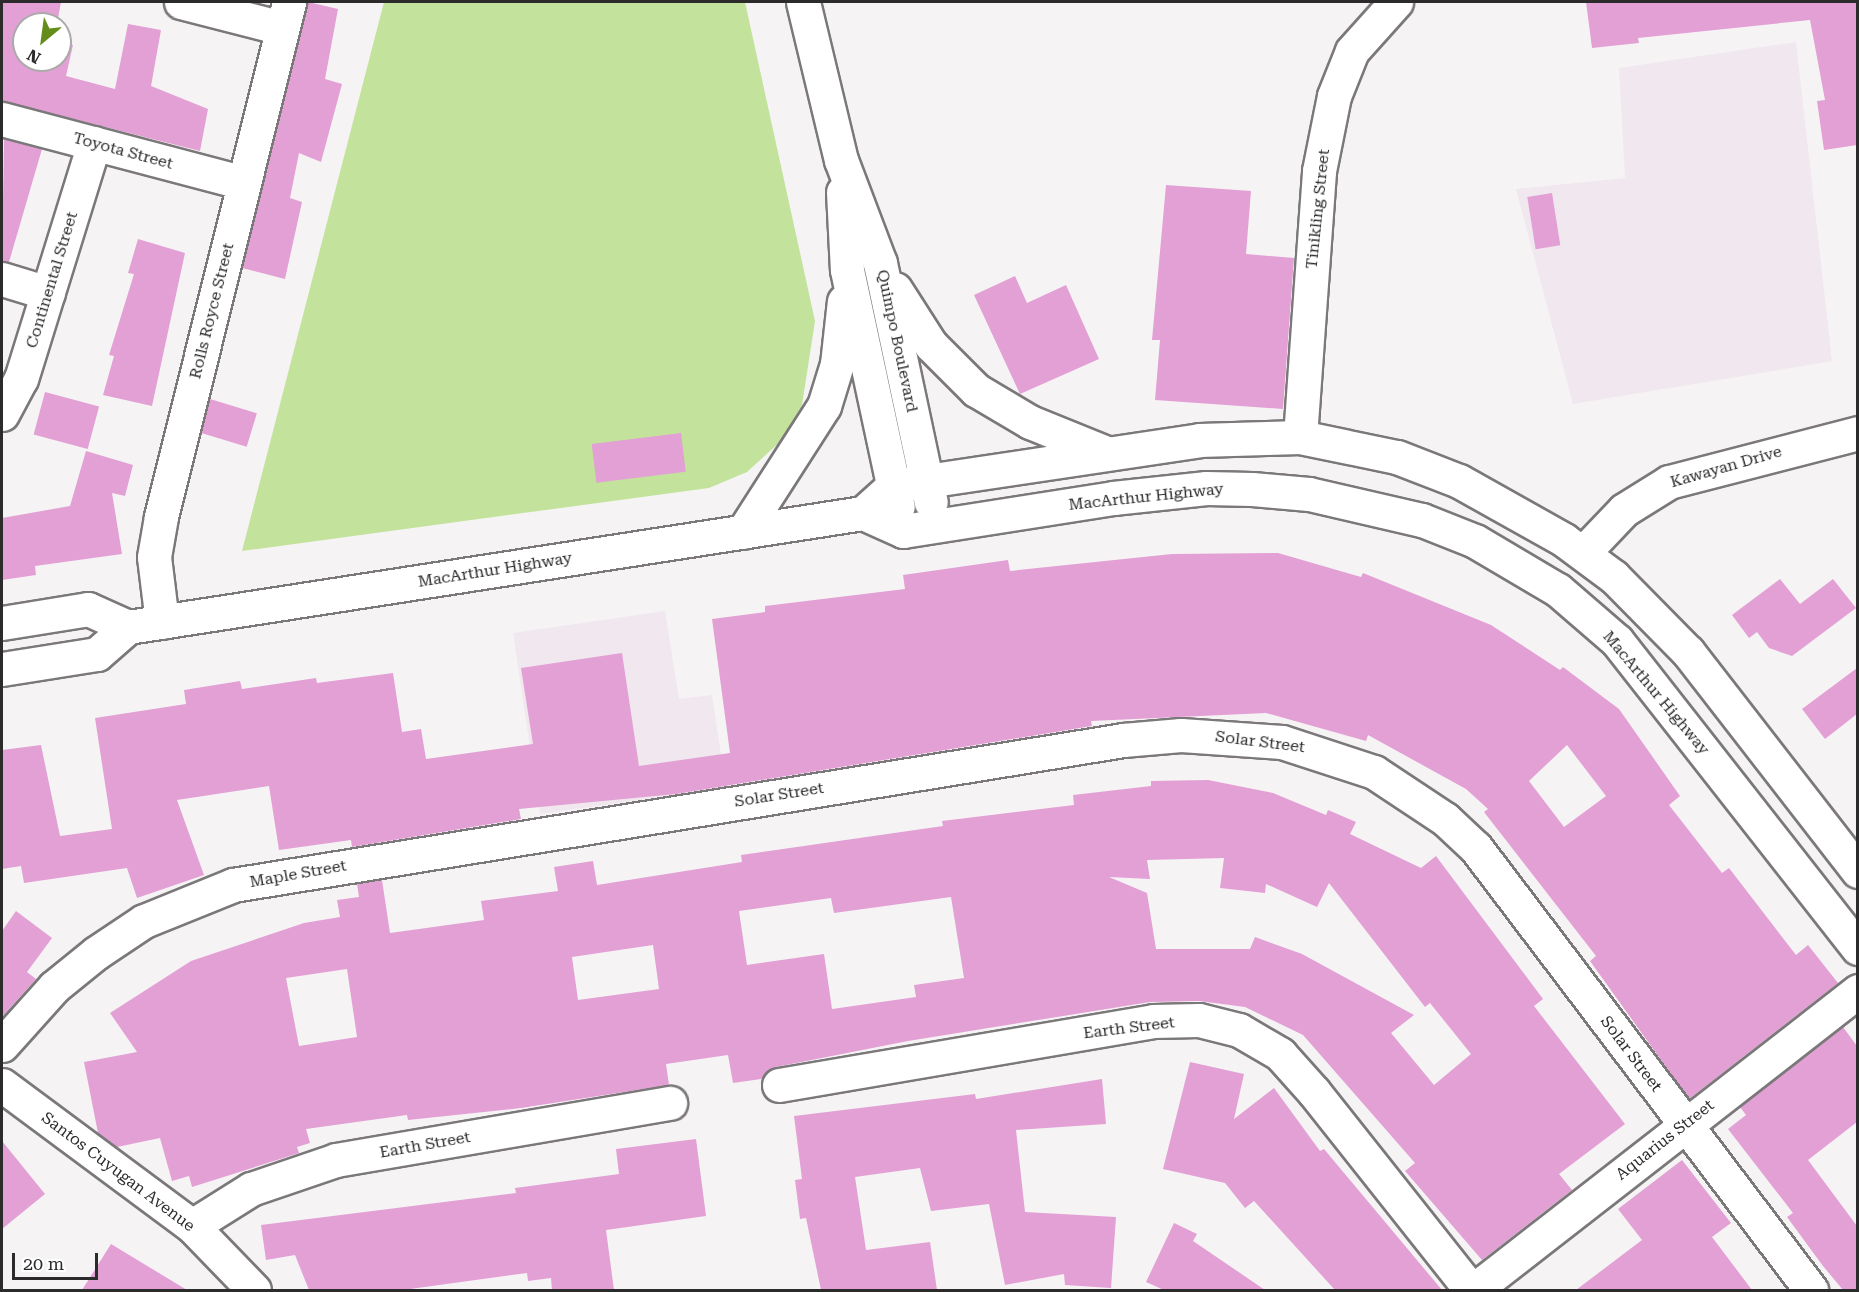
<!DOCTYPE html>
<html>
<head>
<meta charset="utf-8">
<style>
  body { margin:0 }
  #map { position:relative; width:1859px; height:1292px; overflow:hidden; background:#f6f3f5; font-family:"Roboto Serif",serif }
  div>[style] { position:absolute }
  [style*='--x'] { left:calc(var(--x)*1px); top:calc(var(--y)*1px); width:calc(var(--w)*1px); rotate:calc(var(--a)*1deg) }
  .built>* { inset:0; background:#f1e7ee }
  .green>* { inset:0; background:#c3e39c }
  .building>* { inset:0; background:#e2a0d5; transform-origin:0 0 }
  .roads { filter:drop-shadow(2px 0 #7b787a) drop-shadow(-2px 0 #7b787a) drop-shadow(0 2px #7b787a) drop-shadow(0 -2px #7b787a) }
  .minor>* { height:33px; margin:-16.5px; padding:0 16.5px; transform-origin:16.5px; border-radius:16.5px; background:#fff }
  .major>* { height:33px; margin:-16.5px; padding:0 16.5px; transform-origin:16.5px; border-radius:16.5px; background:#fff }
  span { translate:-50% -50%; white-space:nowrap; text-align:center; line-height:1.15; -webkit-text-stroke:6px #fff; paint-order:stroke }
  .street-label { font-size:16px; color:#2c2b2c }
  .frame { position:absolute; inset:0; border:3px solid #2c2b2c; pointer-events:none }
  .north { position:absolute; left:12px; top:12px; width:60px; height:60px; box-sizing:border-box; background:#fff; border:2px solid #abaaab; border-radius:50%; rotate:209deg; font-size:16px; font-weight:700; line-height:24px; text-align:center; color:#2c2b2c }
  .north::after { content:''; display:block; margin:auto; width:21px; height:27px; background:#638c1a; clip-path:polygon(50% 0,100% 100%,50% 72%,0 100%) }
  .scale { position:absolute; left:12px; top:1253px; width:86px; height:27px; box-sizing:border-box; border:3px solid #2c2b2c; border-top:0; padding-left:8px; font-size:18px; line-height:21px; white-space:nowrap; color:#2c2b2c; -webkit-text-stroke:4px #fff; paint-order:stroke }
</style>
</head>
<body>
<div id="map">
  <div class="built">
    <i style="clip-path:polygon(1796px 42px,1832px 361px,1573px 404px,1516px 189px,1625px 178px,1619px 68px)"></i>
    <i style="clip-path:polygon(665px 611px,679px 699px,712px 695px,726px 788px,540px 814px,513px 633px)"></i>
  </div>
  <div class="green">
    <i style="clip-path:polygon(384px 2px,745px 2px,815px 321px,802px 405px,781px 441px,747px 472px,709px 488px,242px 551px)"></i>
  </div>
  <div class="building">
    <i style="clip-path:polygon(2px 2px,61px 2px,57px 24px,24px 24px,24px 60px,60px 60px,60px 42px,73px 45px,66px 76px,115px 89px,128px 24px,161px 30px,151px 86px,208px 109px,200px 151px,2px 101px)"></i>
    <i style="clip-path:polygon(308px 2px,338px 9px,325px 79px,342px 84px,321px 162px,299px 153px,290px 198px,302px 202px,285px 279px,242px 268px)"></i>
    <i style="clip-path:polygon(1586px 2px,1857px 2px,1857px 145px,1824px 150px,1817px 101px,1825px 100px,1810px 20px,1638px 38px,1639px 43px,1592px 48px)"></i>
    <i style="clip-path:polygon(4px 139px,42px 149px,9px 262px,2px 261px)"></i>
    <i style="clip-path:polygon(1166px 185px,1251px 191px,1246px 254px,1294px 258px,1283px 409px,1155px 400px,1160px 340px,1152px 340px)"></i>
    <i style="left:1552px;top:193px;width:53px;height:25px;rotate:81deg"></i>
    <i style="clip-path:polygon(138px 239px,185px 253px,152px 406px,103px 395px,114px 356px,109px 355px,134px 274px,128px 273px)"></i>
    <i style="clip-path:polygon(1015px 276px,1027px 303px,1066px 285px,1099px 359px,1020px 394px,974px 295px)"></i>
    <i style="left:45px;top:392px;width:56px;height:44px;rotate:15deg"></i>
    <i style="left:210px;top:399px;width:49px;height:35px;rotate:17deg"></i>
    <i style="left:681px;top:433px;width:39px;height:90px;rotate:83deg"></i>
    <i style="clip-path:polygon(86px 451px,133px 465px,125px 496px,112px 493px,122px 554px,35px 566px,36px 575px,2px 580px,2px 518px,70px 506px)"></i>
    <i style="clip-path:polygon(evenodd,1278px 553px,1361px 577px,1363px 573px,1491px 625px,1560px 670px,1563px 667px,1619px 709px,1680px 796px,1669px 805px,1722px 873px,1729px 868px,1796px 955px,1808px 945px,1838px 983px,1689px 1099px,1590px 961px,1596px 956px,1484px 812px,1488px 809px,1466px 789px,1368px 735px,1366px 741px,1266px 713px,1091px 721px,1092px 726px,676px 794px,519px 809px,521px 819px,352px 847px,351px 840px,279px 850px,269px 786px,177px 800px,204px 875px,137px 898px,127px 868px,24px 883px,21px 866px,2px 869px,2px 750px,41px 745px,60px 836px,112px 829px,95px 718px,186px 704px,184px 690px,240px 681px,242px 689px,316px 678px,317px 683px,393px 673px,402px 732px,421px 729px,426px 759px,533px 744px,521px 668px,622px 653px,639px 766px,730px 753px,712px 619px,765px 612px,765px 606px,905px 589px,903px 575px,1008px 560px,1010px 571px,1172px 554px,1278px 553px,1567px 745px,1606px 796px,1564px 827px,1529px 781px,1567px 745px)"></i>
    <i style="clip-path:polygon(1780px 579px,1800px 604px,1833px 579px,1856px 608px,1792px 656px,1769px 648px,1757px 632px,1749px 638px,1732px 615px)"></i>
    <i style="clip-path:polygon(1857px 668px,1857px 714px,1825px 739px,1802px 709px)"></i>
    <i style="clip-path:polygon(evenodd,1208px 780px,1273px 793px,1326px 815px,1328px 810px,1356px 822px,1350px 834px,1421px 868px,1436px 856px,1543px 999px,1534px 1006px,1625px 1124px,1559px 1174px,1572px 1190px,1482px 1260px,1405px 1171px,1415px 1163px,1303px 1035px,1245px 1007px,1199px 1001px,1150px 1002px,908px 1041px,776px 1067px,761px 1079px,733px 1083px,728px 1055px,666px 1064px,669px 1085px,521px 1108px,408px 1120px,407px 1115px,306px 1129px,310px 1143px,297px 1147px,299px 1153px,192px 1187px,189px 1176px,172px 1181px,160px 1138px,117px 1147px,98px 1133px,84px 1062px,137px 1052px,110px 1013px,191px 961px,304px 923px,340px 917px,337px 900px,359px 897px,357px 884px,382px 880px,390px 933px,484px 920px,481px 901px,558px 891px,554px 867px,593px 861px,597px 885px,742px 862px,741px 855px,943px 826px,942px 821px,1074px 805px,1073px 795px,1151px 786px,1151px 781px,1208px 780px,1224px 858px,1220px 888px,1265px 893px,1266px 884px,1317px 907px,1329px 883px,1425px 1007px,1430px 1003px,1471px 1054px,1434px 1085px,1391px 1033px,1414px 1015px,1302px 954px,1255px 937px,1250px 949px,1156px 949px,1147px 893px,1109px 877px,1150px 879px,1147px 860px,1224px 858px,1208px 780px,951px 897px,964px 978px,914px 985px,916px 997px,832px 1009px,824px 954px,747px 965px,739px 911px,831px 898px,834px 913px,951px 897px,1208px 780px,653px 945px,659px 989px,578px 1000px,572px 957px,653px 945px,1208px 780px,347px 969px,357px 1037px,299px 1046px,286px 978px,347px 969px)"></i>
    <i style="clip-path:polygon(16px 911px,52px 938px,27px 972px,36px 979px,2px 1017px,2px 931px)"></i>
    <i style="clip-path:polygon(1843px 1027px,1857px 1046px,1857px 1122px,1808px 1160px,1857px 1226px,1857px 1290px,1843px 1290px,1823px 1266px,1787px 1217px,1793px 1213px,1728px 1129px,1746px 1115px,1740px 1107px)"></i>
    <i style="clip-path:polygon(1190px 1062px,1244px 1074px,1234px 1119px,1274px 1088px,1320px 1151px,1324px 1149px,1442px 1290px,1335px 1290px,1254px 1201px,1245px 1208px,1225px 1183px,1163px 1169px)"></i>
    <i style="clip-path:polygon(1102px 1079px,1106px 1124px,1016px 1130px,1025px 1212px,1116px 1217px,1111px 1288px,1065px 1285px,1064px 1274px,1005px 1285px,989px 1204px,931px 1211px,920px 1168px,855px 1177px,866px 1250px,930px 1242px,937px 1290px,821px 1290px,806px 1218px,800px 1219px,795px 1180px,802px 1179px,794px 1116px,975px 1094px,976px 1099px)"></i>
    <i style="clip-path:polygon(696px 1139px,706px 1216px,606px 1230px,614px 1290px,552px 1290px,551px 1278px,528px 1281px,527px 1273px,403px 1290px,309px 1290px,295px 1255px,266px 1260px,261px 1225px,516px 1193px,515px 1188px,619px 1174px,616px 1149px)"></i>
    <i style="clip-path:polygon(2px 1141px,45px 1194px,2px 1229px)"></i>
    <i style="clip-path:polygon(1682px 1160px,1731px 1223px,1712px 1237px,1752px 1290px,1576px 1290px,1642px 1240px,1618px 1209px)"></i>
    <i style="clip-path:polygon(1174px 1223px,1197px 1234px,1193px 1241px,1265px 1290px,1164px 1290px,1146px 1282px)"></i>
    <i style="clip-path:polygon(111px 1244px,187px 1290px,82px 1290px)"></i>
  </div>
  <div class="roads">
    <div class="minor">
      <i style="--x:181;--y:2;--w:104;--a:14.4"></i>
      <i style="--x:2;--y:119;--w:250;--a:14.8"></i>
      <i style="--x:2;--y:279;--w:48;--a:16.9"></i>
      <i style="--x:2;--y:414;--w:40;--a:-62"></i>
      <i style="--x:21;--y:379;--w:247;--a:-72.8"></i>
      <i style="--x:1300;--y:437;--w:267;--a:-85.9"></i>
      <i style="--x:1319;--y:171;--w:76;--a:-78.7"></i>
      <i style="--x:1334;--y:96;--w:48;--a:-68.2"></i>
      <i style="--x:1352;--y:51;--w:66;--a:-48.1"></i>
      <i style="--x:1583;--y:553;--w:59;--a:-46.4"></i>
      <i style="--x:1624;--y:510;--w:53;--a:-31.9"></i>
      <i style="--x:1669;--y:482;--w:195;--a:-14.5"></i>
      <i style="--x:162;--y:622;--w:65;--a:-97"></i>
      <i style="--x:154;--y:557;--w:41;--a:-80.1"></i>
      <i style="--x:161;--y:517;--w:531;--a:-76.04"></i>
      <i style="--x:2;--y:1045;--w:78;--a:-48.1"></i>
      <i style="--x:54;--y:987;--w:54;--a:-39"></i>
      <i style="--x:96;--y:953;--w:58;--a:-33.7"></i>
      <i style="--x:144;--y:921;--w:96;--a:-22"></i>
      <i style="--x:233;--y:885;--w:902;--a:-9.25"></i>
      <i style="--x:1123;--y:740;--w:58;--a:-4.9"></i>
      <i style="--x:1181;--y:735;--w:101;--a:4"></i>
      <i style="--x:1282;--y:742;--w:97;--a:18.1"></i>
      <i style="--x:1374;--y:772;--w:85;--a:33.5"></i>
      <i style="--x:1445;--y:819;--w:42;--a:43.1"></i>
      <i style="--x:1476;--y:848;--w:555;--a:52.84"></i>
      <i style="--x:2;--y:1085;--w:237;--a:36.6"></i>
      <i style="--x:192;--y:1226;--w:89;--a:45.9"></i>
      <i style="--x:779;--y:1085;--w:379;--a:-9.7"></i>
      <i style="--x:1153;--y:1021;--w:46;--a:-1.2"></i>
      <i style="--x:1199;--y:1020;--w:41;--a:14"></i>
      <i style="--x:1239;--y:1030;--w:48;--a:30.3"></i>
      <i style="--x:1280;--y:1054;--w:51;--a:48.2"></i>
      <i style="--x:1314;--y:1092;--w:253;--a:51.6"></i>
      <i style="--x:192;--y:1226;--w:70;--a:-32.1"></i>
      <i style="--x:251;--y:1189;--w:90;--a:-18.8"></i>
      <i style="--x:336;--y:1160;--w:339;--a:-9.7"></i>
      <i style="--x:1474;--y:1290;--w:487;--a:-37.9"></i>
    </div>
    <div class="major">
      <i style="--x:803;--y:2;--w:163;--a:76.5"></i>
      <i style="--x:841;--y:160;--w:110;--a:69.3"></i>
      <i style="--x:880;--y:263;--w:244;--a:78"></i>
      <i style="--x:843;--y:192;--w:78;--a:87.1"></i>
      <i style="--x:847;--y:270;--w:242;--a:77.9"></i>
      <i style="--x:895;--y:289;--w:67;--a:57.3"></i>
      <i style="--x:931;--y:345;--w:64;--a:45"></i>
      <i style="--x:976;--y:390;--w:63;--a:30.7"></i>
      <i style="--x:1030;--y:422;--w:80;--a:22.1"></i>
      <i style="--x:863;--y:513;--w:44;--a:24.2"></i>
      <i style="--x:903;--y:531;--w:213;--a:-8.9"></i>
      <i style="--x:1113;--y:498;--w:94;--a:-6.1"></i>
      <i style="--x:1206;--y:488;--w:46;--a:1.2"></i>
      <i style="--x:1252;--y:489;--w:57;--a:5"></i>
      <i style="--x:1309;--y:494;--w:116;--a:13"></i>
      <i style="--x:1422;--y:520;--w:57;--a:21.6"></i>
      <i style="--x:1475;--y:541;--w:96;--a:30.6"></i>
      <i style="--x:1558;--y:590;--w:78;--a:40.8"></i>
      <i style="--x:1617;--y:641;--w:390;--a:51.9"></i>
      <i style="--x:743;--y:532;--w:150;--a:-57.3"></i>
      <i style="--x:824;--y:406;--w:44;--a:-72.8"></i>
      <i style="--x:837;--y:364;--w:63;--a:-83.7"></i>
      <i style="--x:2;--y:623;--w:87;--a:-9.2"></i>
      <i style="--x:88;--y:609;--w:44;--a:24.2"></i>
      <i style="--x:2;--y:669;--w:96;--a:-9"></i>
      <i style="--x:97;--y:654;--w:41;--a:-41.1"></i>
      <i style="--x:128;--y:627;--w:744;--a:-8.82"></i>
      <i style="--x:863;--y:513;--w:40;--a:-42"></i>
      <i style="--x:893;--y:486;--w:309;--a:-8.5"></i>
      <i style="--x:1199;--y:440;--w:101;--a:-1.7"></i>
      <i style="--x:1300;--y:437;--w:99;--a:11.7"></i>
      <i style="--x:1397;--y:457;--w:66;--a:21.2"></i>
      <i style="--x:1459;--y:481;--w:120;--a:29.3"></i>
      <i style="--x:1564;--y:540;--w:62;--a:36.5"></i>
      <i style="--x:1614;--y:577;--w:105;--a:45.4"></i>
      <i style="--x:1688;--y:652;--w:277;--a:52.2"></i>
    </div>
  </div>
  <div class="street-label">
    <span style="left:123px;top:151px;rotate:15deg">Toyota Street</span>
    <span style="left:1318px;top:209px;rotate:-84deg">Tinikling Street</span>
    <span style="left:52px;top:280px;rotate:-73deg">Continental Street</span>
    <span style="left:212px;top:311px;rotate:-76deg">Rolls Royce Street</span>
    <span style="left:897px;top:341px;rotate:78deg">Quimpo Boulevard</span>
    <span style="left:1726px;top:467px;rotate:-16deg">Kawayan Drive</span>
    <span style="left:1146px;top:497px;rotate:-6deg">MacArthur Highway</span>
    <span style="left:495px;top:570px;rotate:-9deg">MacArthur Highway</span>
    <span style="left:1656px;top:693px;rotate:50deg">MacArthur Highway</span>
    <span style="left:1260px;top:742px;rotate:7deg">Solar Street</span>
    <span style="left:779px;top:795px;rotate:-9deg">Solar Street</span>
    <span style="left:298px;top:874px;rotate:-10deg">Maple Street</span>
    <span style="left:1129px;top:1028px;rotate:-7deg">Earth Street</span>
    <span style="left:1631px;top:1054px;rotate:53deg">Solar Street</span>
    <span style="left:1665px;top:1140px;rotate:-38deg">Aquarius Street</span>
    <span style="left:425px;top:1145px;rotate:-10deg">Earth Street</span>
    <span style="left:118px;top:1172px;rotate:37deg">Santos Cuyugan Avenue</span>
  </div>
  <div class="frame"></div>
  <div class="north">N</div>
  <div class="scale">20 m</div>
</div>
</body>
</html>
